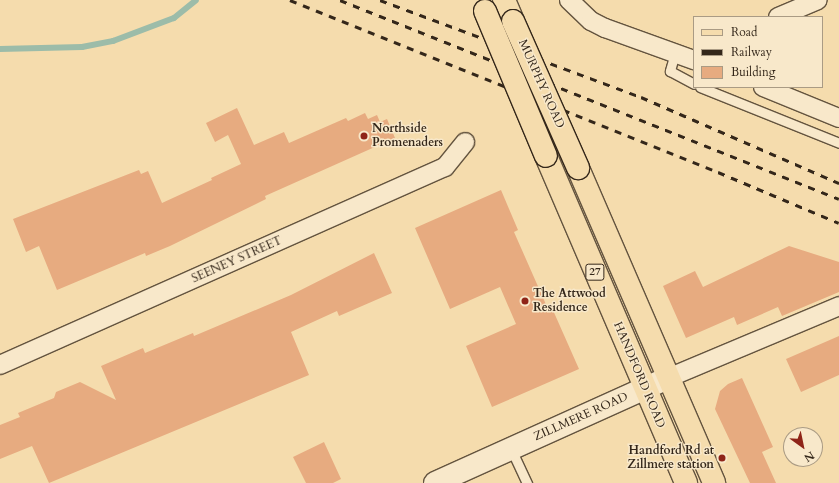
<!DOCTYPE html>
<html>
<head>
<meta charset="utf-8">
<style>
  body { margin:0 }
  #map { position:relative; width:839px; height:483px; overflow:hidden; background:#f5dcad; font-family:Cardo,serif }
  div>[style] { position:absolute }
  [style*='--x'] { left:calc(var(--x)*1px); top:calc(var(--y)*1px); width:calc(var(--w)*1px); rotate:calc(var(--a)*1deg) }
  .stream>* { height:6px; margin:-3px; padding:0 3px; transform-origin:3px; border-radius:3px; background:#9cbca9 }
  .building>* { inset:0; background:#e7ab80 }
  .roads { filter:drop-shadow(1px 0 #64543f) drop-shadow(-1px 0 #64543f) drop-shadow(0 1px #64543f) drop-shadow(0 -1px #64543f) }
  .lane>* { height:9px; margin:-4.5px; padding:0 4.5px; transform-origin:4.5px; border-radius:4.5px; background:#f8e8ca }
  .street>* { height:18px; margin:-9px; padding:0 9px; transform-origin:9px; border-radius:9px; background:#f8e8ca }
  .secondary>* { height:22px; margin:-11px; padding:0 11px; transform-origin:11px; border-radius:11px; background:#f8e8ca }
  .primary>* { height:22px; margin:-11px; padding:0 11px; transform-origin:11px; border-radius:11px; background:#f5dcad }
  .rail>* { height:3px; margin-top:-1.5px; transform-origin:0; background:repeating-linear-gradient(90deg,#34271a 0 7px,transparent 0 14px) }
  .bridges { filter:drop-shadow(1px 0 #34271a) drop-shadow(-1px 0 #34271a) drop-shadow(0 1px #34271a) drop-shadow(0 -1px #34271a) }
  .primary-bridge>* { height:22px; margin:-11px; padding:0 11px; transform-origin:11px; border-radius:11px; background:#f5dcad }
  .dots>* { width:11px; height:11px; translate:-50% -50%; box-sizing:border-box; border:2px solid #f8e8ca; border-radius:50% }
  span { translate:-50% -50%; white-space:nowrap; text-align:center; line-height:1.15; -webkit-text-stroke:3px #f8e8ca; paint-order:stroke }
  .shield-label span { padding:1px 3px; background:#f8e8ca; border:1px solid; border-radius:3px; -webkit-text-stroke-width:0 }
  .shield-label { font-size:11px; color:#34271a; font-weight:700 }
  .street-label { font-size:12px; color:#34271a }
  .poi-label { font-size:12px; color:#34271a; font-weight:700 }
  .left { translate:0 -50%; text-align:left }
  .right { translate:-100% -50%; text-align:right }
  .legend { position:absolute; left:693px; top:16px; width:130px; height:72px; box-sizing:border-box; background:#f8e8ca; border:1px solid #aa9b84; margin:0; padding:5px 7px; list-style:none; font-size:12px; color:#34271a }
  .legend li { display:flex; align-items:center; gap:8px; height:20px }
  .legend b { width:20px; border:1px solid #aa9b84 }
  .north { position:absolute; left:783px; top:427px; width:40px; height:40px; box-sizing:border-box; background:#f8e8ca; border:1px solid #aa9b84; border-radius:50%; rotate:147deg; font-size:11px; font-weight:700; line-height:16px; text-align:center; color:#34271a }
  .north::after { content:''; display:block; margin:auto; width:14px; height:18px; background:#8f2418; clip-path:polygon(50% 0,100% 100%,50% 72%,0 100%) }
</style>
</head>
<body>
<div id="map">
  <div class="stream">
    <i style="--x:0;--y:49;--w:82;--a:-1.4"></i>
    <i style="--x:82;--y:47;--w:32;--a:-11"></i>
    <i style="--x:113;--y:41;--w:65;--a:-20.7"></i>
    <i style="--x:174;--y:18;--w:28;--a:-39"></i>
  </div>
  <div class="building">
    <i style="clip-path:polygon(237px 108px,254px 145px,284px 132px,289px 143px,346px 118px,348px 121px,365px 113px,368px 119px,377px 115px,380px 122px,387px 119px,395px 138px,265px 196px,266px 199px,170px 246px,146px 256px,145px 253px,57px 290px,39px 246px,26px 252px,13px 219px,139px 170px,141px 174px,148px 171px,162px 203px,212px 180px,211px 178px,241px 164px,228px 135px,215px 142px,206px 123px)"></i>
    <i style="clip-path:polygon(501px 190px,518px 230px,514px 232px,548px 309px,552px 308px,579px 369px,492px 407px,466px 346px,516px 324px,500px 287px,450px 309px,415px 228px)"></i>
    <i style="clip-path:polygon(789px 246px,839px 262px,839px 292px,782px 316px,778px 307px,737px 325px,734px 317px,686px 338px,663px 286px,695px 271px,703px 287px)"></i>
    <i style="clip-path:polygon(374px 253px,392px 293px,339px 316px,337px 311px,291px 332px,309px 375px,49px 483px,32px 446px,0 459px,0 425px,20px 417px,18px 413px,54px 398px,56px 392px,80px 382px,116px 400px,101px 366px,143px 348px,145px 353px,193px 333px,194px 336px,291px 295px)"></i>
    <i style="clip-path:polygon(839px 336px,839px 375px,801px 392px,786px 359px)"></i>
    <i style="clip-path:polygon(742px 378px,773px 447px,762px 452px,776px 483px,750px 483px,715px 409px,720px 391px,728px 384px)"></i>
    <i style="clip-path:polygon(324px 442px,341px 479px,333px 483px,306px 483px,293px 457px)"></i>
  </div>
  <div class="roads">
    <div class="lane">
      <i style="--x:675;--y:53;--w:19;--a:106"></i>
      <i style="--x:670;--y:71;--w:27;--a:28"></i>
      <i style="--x:700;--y:87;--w:150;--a:21.9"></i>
      <i style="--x:511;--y:449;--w:38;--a:65"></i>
    </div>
    <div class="street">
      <i style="--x:569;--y:0;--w:30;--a:44"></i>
      <i style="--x:591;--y:21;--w:16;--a:27"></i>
      <i style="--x:605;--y:28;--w:95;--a:19.8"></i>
      <i style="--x:778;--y:17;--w:43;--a:-23"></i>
      <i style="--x:763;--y:87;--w:82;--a:22.2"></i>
      <i style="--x:0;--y:365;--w:487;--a:-24"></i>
      <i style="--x:445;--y:167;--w:32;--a:-51"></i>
      <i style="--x:668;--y:378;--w:186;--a:-22.8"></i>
    </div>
    <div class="secondary">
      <i style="--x:435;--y:483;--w:256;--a:-24.3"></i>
    </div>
    <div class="primary">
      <i style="--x:504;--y:0;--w:23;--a:67"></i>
      <i style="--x:546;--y:156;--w:356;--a:66.8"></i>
      <i style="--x:578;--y:168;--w:343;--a:66.6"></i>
    </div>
  </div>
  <div class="rail">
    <i style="--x:290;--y:0;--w:461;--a:21.9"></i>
    <i style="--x:718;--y:172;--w:131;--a:22.9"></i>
    <i style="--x:340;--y:0;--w:537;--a:21.74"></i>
    <i style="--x:380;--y:0;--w:278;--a:20.4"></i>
    <i style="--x:641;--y:97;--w:216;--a:23.5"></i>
  </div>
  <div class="bridges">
    <div class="primary-bridge">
      <i style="--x:485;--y:11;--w:157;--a:67.2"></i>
      <i style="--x:513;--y:21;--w:161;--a:66.1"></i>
    </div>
  </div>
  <div class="dots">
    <i style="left:364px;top:136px;background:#8f2418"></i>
    <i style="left:525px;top:301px;background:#8f2418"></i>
    <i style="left:722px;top:458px;background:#8f2418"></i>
  </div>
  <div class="shield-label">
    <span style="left:595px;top:272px">27</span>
  </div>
  <div class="street-label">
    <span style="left:541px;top:84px;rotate:66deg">MURPHY ROAD</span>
    <span style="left:237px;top:260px;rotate:-24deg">SEENEY STREET</span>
    <span style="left:639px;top:375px;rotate:67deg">HANDFORD ROAD</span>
    <span style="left:581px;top:417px;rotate:-24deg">ZILLMERE ROAD</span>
  </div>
  <div class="poi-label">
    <span class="left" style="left:372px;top:136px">Northside<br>Promenaders</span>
    <span class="left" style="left:533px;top:301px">The Attwood<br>Residence</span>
    <span class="right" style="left:714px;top:458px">Handford Rd at<br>Zillmere station</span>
  </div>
  <ul class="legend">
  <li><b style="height:5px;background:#f5dcad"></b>Road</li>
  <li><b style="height:5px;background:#34271a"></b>Railway</li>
  <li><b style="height:11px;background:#e7ab80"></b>Building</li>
  </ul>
  <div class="north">N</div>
</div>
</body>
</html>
